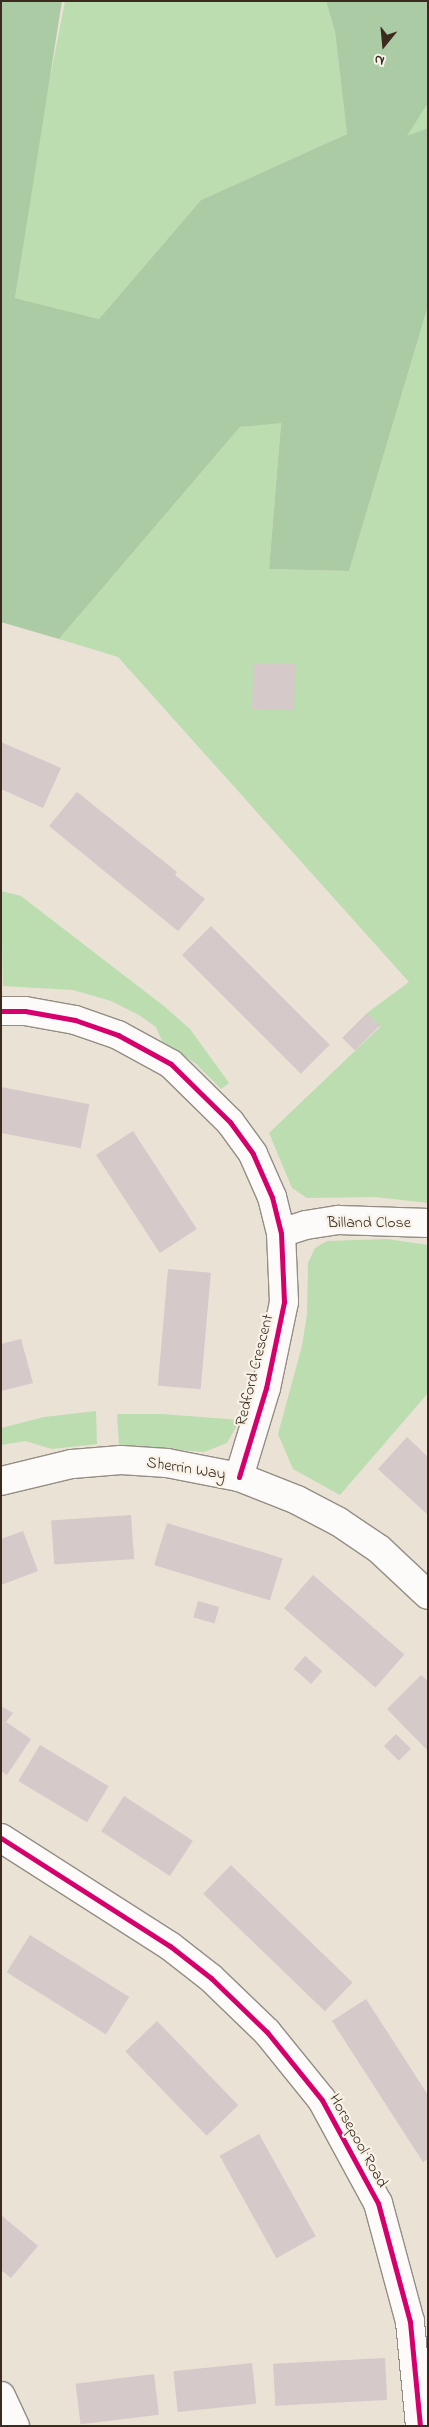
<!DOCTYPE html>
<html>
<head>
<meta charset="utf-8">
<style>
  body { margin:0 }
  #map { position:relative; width:429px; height:2427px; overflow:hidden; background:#e9e2d5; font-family:"Indie Flower",sans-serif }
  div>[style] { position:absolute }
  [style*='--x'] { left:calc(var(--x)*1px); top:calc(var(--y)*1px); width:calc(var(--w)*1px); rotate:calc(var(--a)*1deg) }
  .green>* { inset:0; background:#bbddb0 }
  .forest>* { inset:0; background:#abcba4 }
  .building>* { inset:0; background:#d5c9c9; transform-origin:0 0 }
  .roads { filter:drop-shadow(1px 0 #938d84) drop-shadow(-1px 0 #938d84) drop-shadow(0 1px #938d84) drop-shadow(0 -1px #938d84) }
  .street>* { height:28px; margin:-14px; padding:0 14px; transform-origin:14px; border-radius:14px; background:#fcfbf9 }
  .cycleway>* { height:5px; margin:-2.5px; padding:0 2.5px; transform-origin:2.5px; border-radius:2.5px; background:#d6006c }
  span { translate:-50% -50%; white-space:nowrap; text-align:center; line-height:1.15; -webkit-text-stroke:4.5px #f7f3e8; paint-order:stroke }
  .street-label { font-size:16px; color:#3b2a1e }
  .frame { position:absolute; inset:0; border:2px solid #3b2a1e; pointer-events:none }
  .north { position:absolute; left:359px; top:20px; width:50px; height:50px; -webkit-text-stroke:4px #f7f3e8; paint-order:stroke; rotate:197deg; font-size:14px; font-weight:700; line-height:20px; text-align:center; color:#3b2a1e }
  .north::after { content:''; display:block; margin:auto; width:18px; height:22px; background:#3b2a1e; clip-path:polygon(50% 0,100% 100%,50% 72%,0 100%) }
</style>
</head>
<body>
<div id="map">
  <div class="green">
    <i style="clip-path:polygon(65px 1px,326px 1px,335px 32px,347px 134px,201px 200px,99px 319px,15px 298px,43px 114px)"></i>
    <i style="clip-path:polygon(428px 103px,428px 128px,406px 137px)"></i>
    <i style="clip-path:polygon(428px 306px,428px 1203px,376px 1197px,307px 1198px,292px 1188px,269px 1133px,380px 1027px,367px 1013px,409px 982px,118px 657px,59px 639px,240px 427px,281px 422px,269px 569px,349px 571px)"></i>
    <i style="clip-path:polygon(1px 891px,21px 896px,165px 1007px,190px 1029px,229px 1083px,221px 1089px,195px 1063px,162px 1041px,156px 1027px,139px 1015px,111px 1001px,73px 990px,3px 986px)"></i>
    <i style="clip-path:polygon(387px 1239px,428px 1245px,428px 1393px,340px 1495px,293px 1469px,278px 1434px,302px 1346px,307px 1314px,308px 1263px,315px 1248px,327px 1241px)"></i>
    <i style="clip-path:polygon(96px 1411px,97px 1444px,52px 1449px,25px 1441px,1px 1445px,1px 1428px,44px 1417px)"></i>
    <i style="clip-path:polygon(117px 1414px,162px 1414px,240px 1420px,227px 1443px,204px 1452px,119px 1445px)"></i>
  </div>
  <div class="forest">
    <i style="clip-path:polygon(1px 1px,62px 1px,15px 298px,99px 319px,201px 200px,347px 134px,335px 32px,326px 1px,428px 1px,428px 103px,407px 136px,428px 128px,428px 306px,349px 571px,269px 569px,281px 423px,240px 427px,59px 639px,1px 622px)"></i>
  </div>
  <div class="building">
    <i style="left:253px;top:663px;width:42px;height:46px;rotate:1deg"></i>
    <i style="clip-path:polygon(1px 742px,61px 768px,43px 808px,1px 789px)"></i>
    <i style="clip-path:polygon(77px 792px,177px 872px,175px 875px,205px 899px,178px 931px,49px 826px)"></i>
    <i style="left:211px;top:926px;width:168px;height:41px;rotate:45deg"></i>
    <i style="left:367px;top:1013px;width:18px;height:35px;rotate:45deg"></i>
    <i style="left:1px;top:1087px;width:90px;height:45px;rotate:11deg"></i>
    <i style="left:133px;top:1131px;width:117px;height:44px;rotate:57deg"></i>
    <i style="left:168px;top:1269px;width:43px;height:117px;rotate:5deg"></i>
    <i style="clip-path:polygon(21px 1339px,33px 1383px,1px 1391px,1px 1344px)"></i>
    <i style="clip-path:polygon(407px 1437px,428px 1457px,428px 1515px,378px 1469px)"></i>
    <i style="left:131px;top:1515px;width:44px;height:80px;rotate:86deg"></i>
    <i style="left:167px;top:1523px;width:121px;height:44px;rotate:17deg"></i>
    <i style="clip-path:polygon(23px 1531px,38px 1571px,1px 1585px,1px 1539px)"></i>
    <i style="left:313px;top:1575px;width:121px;height:44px;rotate:41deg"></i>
    <i style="left:198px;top:1601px;width:22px;height:17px;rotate:16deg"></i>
    <i style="left:305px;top:1656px;width:23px;height:17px;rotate:41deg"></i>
    <i style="clip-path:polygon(421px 1675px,428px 1681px,428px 1751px,387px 1709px)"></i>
    <i style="clip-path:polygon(1px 1706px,13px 1713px,6px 1722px,31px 1739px,7px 1775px,1px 1771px)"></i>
    <i style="left:396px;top:1734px;width:21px;height:17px;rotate:45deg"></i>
    <i style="left:40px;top:1745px;width:80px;height:42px;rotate:31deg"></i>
    <i style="left:124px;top:1796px;width:82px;height:42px;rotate:33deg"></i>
    <i style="left:231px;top:1865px;width:169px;height:40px;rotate:44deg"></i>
    <i style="left:30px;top:1935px;width:117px;height:44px;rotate:32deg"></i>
    <i style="clip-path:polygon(366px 1999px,428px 2095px,428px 2159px,423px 2162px,332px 2021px)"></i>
    <i style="left:157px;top:2021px;width:117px;height:44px;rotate:46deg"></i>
    <i style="left:259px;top:2134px;width:117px;height:45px;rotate:61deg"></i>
    <i style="clip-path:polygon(1px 2215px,38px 2246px,11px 2278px,1px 2270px)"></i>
    <i style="left:385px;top:2358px;width:42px;height:112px;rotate:87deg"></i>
    <i style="left:252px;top:2363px;width:41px;height:79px;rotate:84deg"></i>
    <i style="left:154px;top:2374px;width:41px;height:79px;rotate:83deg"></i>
  </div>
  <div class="roads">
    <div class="street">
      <i style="--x:1;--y:1011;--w:24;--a:0"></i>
      <i style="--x:25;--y:1011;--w:51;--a:10.2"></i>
      <i style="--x:75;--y:1020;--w:46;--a:19.2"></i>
      <i style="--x:118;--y:1035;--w:60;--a:28.7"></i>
      <i style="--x:171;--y:1064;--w:83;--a:44.5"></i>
      <i style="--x:230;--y:1122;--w:39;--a:54"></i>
      <i style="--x:253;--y:1154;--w:47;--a:66.2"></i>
      <i style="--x:272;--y:1197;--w:37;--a:76"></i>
      <i style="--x:281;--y:1233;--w:69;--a:87.5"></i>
      <i style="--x:284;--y:1302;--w:88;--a:101.8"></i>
      <i style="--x:266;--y:1388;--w:93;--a:106.9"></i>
      <i style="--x:281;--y:1233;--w:26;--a:-18"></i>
      <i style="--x:306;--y:1225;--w:33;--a:-9"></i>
      <i style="--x:339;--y:1220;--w:89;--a:1.9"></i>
      <i style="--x:1;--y:1481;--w:73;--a:-13.5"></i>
      <i style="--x:72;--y:1464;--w:49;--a:-4.7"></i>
      <i style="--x:121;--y:1460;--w:46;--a:3.7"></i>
      <i style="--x:167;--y:1463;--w:73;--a:11"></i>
      <i style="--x:239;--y:1477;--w:62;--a:21.6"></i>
      <i style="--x:297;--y:1500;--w:47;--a:27.6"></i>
      <i style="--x:339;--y:1522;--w:48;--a:34"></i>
      <i style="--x:379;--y:1549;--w:67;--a:43.2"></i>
      <i style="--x:1;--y:1838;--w:201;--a:32.6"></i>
      <i style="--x:170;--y:1946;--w:52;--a:38"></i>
      <i style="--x:211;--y:1978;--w:78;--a:44"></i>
      <i style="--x:267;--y:2032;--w:87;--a:51"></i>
      <i style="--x:322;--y:2100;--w:117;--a:61.5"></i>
      <i style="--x:378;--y:2203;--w:123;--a:74.9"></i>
      <i style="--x:410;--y:2322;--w:104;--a:84.5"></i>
      <i style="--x:1;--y:2396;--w:33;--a:65"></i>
    </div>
  </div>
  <div class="cycleway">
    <i style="--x:1;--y:1011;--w:24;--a:0"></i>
    <i style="--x:25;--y:1011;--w:51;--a:10.2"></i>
    <i style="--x:75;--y:1020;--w:46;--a:19.2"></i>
    <i style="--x:118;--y:1035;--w:60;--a:28.7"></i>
    <i style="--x:171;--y:1064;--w:83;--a:44.5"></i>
    <i style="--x:230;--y:1122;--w:39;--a:54"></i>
    <i style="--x:253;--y:1154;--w:47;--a:66.2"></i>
    <i style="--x:272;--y:1197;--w:37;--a:76"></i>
    <i style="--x:281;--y:1233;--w:69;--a:87.5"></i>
    <i style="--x:284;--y:1302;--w:88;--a:101.8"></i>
    <i style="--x:266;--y:1388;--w:93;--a:106.9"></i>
    <i style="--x:1;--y:1838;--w:201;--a:32.6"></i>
    <i style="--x:170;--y:1946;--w:52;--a:38"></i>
    <i style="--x:211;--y:1978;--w:78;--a:44"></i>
    <i style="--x:267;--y:2032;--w:87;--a:51"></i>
    <i style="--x:322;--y:2100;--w:117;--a:61.5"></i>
    <i style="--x:378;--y:2203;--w:123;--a:74.9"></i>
    <i style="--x:410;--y:2322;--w:104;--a:84.5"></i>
  </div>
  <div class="street-label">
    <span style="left:369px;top:1223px">Billand Close</span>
    <span style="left:255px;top:1370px;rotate:-76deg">Redford Crescent</span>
    <span style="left:186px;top:1469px;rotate:9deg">Sherrin Way</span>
    <span style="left:358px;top:2141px;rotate:61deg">Horsepool Road</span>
  </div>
  <div class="frame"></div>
  <div class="north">N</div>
</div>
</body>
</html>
